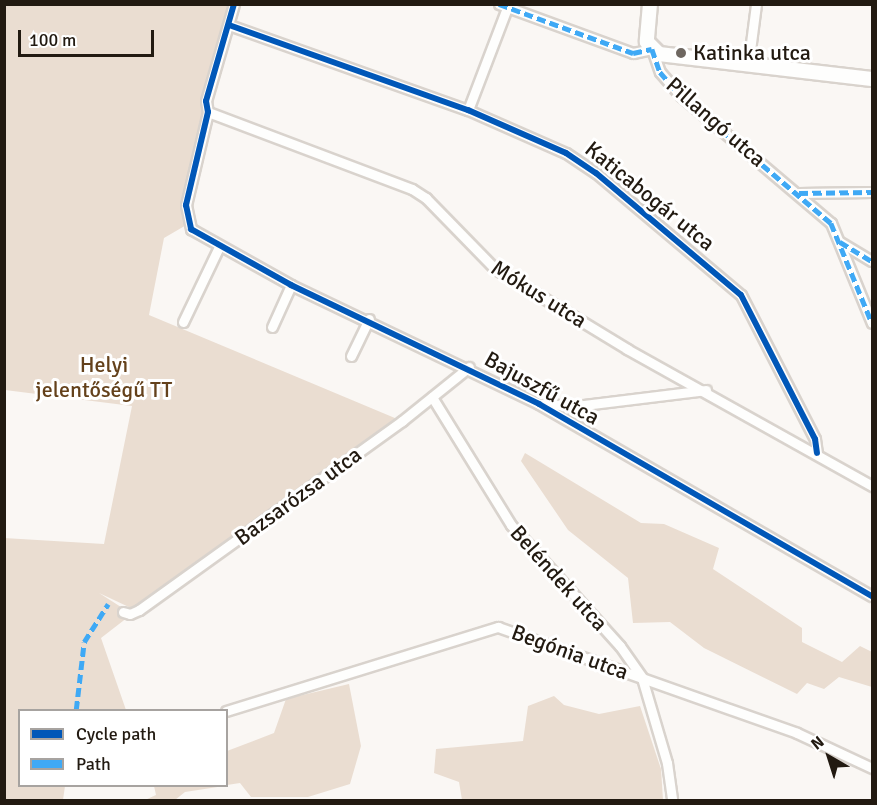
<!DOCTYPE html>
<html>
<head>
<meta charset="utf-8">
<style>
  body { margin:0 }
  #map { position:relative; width:877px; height:805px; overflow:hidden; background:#faf7f4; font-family:Signika,sans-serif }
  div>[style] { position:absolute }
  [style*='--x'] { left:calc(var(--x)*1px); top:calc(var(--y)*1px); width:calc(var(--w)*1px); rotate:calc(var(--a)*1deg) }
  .green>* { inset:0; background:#eaddd1 }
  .roads { filter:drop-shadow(2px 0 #d9d3cd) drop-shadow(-2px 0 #d9d3cd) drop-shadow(0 2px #d9d3cd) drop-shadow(0 -2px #d9d3cd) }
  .street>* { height:9px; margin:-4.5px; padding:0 4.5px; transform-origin:4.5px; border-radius:4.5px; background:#fefefd }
  .secondary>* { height:14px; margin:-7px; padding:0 7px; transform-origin:7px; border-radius:7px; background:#fefefd }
  .quiet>* { height:4.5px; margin-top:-2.25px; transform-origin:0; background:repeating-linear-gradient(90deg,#3fa9f5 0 9px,transparent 0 13.5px) }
  .cycleway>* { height:6px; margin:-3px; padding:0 3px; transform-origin:3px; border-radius:3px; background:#0057b8 }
  .dots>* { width:16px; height:16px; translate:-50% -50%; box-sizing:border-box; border:3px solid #fff; border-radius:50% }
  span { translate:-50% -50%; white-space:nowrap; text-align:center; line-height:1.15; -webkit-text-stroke:6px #fff; paint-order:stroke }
  .poi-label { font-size:22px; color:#221a11 }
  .left { translate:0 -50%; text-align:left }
  .street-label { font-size:22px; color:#221a11 }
  .park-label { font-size:22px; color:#64411b }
  .frame { position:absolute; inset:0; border:6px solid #221a11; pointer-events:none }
  .legend { position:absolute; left:18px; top:709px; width:210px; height:78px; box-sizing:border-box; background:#fff; border:2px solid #a7a3a0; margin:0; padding:8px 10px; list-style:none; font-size:18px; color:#221a11 }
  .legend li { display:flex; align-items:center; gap:12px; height:30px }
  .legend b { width:30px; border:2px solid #a7a3a0 }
  .north { position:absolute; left:799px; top:727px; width:60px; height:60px; -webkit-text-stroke:4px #fff; paint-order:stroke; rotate:321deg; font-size:16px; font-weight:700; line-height:24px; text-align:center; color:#221a11 }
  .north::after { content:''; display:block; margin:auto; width:21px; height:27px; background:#221a11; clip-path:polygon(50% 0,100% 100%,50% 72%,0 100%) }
  .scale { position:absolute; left:18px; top:30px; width:136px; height:27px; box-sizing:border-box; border:3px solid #221a11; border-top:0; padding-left:8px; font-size:18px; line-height:21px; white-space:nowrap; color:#221a11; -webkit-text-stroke:4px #fff; paint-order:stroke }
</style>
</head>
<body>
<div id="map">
  <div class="green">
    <i style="clip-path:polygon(5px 5px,234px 5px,196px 155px,188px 224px,164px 238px,149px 315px,402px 421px,275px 517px,131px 608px,99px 593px,132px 614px,101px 638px,126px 710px,20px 710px,20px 786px,65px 786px,63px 800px,5px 800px,4px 538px,104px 544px,132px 406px,5px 390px)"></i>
    <i style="clip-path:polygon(525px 453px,641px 523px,664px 524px,719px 548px,713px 569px,802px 628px,802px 642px,842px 662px,860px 646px,872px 652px,872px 687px,839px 677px,824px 689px,807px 683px,797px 694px,704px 648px,670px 622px,633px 623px,628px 578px,568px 530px,521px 461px)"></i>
    <i style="clip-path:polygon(349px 684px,361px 746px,350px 784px,308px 797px,251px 797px,240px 783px,227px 785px,227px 751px,274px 733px,286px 699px)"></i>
    <i style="clip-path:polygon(554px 696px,564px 705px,599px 714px,640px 706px,661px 769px,663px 800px,462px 800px,459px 782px,434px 773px,436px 749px,523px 741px,528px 706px)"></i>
    <i style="clip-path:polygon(154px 786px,224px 786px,185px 792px,175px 800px,145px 800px,156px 795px)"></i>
  </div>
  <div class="roads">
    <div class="street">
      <i style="--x:234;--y:4;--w:101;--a:106.1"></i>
      <i style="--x:206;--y:101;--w:11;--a:80"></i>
      <i style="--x:208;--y:112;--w:96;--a:103.3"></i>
      <i style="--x:186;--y:205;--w:25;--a:78"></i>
      <i style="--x:191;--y:229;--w:115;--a:29.2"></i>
      <i style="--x:291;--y:285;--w:275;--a:25.6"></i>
      <i style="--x:539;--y:404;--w:384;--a:30"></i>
      <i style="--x:499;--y:4;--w:143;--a:20.1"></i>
      <i style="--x:633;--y:53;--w:19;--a:-12"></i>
      <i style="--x:652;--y:49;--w:24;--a:71"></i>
      <i style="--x:660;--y:72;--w:30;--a:49"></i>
      <i style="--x:680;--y:95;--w:198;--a:40.3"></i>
      <i style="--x:831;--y:223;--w:108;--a:67.7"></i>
      <i style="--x:229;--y:25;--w:254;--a:19.6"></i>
      <i style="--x:468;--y:110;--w:107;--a:23.7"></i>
      <i style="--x:566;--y:153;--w:36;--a:34"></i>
      <i style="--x:596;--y:173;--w:189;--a:40.1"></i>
      <i style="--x:741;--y:295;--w:162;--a:62.8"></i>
      <i style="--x:815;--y:439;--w:14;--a:82"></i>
      <i style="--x:748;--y:66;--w:63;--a:-82.6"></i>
      <i style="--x:468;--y:110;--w:109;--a:-69.1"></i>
      <i style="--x:208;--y:112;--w:218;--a:20.7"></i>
      <i style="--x:412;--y:189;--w:17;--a:33"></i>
      <i style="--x:426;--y:198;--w:98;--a:45.8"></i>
      <i style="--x:494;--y:268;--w:156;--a:31.3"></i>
      <i style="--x:627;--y:349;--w:281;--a:29.2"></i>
      <i style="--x:799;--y:193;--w:73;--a:-0.8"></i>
      <i style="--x:840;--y:242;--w:37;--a:31"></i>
      <i style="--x:183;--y:322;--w:83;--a:-64.4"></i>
      <i style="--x:272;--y:327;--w:46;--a:-65.7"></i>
      <i style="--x:351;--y:356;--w:41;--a:-64.1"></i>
      <i style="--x:432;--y:397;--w:150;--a:58.3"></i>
      <i style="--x:511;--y:525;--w:163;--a:48"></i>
      <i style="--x:620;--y:646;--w:39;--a:55"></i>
      <i style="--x:642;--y:678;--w:89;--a:73.6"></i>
      <i style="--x:667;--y:763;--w:37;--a:82"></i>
      <i style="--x:541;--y:404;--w:35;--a:3"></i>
      <i style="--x:576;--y:406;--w:131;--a:-7"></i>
      <i style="--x:123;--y:612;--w:7;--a:16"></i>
      <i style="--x:130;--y:614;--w:10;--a:-24"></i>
      <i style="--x:139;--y:610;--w:324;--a:-35.7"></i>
      <i style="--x:402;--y:421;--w:86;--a:-38.9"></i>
      <i style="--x:226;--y:711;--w:285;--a:-17.2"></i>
      <i style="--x:498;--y:627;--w:317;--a:19.5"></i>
      <i style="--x:797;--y:733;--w:83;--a:25"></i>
    </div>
    <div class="secondary">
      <i style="--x:650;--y:4;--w:38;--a:95"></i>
      <i style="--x:647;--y:42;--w:17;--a:45"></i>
      <i style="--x:659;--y:54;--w:214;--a:6.7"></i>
    </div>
  </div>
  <div class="quiet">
    <i style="--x:499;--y:4;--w:143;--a:20.1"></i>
    <i style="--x:633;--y:53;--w:19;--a:-12"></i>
    <i style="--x:652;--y:49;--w:24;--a:71"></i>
    <i style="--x:660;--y:72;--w:30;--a:49"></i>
    <i style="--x:680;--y:95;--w:198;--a:40.3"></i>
    <i style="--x:831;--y:223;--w:108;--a:67.7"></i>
    <i style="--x:799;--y:193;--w:73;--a:-0.8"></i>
    <i style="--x:840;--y:242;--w:37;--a:31"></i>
    <i style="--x:76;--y:710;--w:68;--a:-83.3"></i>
    <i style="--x:84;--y:642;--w:45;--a:-57.7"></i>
  </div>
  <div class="cycleway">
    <i style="--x:234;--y:4;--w:101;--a:106.1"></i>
    <i style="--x:206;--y:101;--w:11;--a:80"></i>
    <i style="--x:208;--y:112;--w:96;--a:103.3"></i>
    <i style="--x:186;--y:205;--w:25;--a:78"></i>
    <i style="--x:191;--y:229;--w:115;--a:29.2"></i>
    <i style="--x:291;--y:285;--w:275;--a:25.6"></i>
    <i style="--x:539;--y:404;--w:384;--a:30"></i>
    <i style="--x:229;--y:25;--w:254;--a:19.6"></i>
    <i style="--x:468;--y:110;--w:107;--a:23.7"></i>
    <i style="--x:566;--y:153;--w:36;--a:34"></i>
    <i style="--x:596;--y:173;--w:189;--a:40.1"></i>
    <i style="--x:741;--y:295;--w:162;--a:62.8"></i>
    <i style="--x:815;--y:439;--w:14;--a:82"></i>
  </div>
  <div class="dots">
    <i style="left:681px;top:53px;background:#6e6760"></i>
  </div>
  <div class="poi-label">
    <span class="left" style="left:693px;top:53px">Katinka utca</span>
  </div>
  <div class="street-label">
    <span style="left:716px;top:122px;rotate:41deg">Pillangó utca</span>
    <span style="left:650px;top:196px;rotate:39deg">Katicabogár utca</span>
    <span style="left:539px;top:294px;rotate:32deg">Mókus utca</span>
    <span style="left:542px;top:388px;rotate:29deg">Bajuszfű utca</span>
    <span style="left:298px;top:496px;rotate:-36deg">Bazsarózsa utca</span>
    <span style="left:559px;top:578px;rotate:48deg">Beléndek utca</span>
    <span style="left:570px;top:652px;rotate:20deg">Begónia utca</span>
  </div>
  <div class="park-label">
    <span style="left:104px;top:377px">Helyi<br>jelentőségű TT</span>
  </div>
  <div class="frame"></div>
  <ul class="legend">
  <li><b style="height:8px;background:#0057b8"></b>Cycle path</li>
  <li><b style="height:8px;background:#3fa9f5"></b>Path</li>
  </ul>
  <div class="north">N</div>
  <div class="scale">100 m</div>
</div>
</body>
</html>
